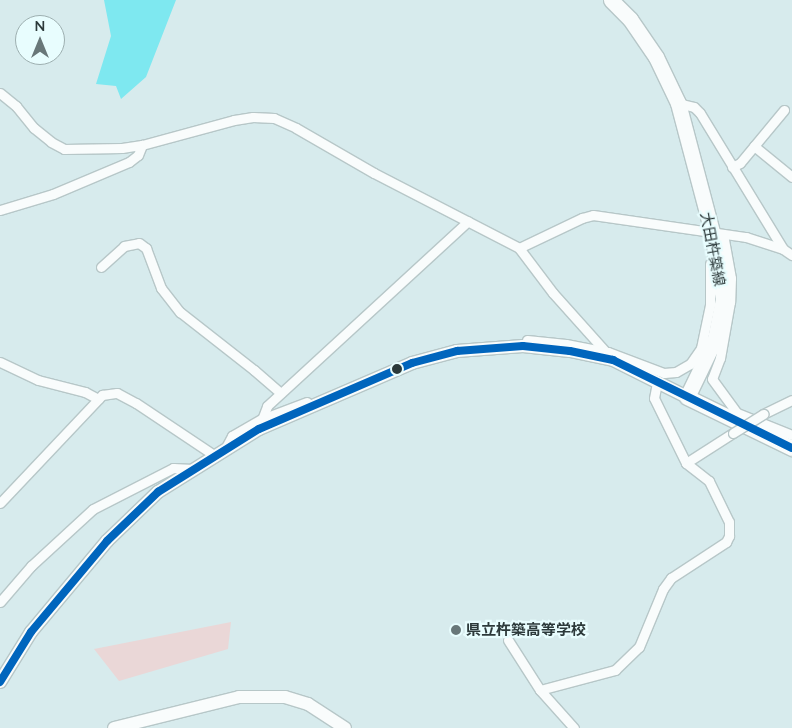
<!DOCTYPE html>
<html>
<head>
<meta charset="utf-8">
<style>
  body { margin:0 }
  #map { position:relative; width:792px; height:728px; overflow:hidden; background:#d7ebed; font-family:Lato,"Noto Sans JP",sans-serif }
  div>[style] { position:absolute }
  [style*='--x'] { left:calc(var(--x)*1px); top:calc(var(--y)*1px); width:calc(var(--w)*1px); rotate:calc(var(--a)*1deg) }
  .green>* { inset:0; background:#ead7d7 }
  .water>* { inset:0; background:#7ee8f0 }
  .roads { filter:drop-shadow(1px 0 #b7c7c8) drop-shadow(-1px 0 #b7c7c8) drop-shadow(0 1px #b7c7c8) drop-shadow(0 -1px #b7c7c8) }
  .street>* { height:9px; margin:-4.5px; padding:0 4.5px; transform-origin:4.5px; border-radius:4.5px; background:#f9fcfc }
  .secondary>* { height:12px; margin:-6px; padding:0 6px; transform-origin:6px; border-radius:6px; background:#f9fcfc }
  .primary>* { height:15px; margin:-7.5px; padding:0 7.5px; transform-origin:7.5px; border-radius:7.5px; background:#f9fcfc }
  .bridges { filter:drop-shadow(1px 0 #b7c7c8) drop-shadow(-1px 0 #b7c7c8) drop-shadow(0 1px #b7c7c8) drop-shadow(0 -1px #b7c7c8) }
  .street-bridge>* { height:9px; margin:-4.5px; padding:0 4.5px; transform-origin:4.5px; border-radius:4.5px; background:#f9fcfc }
  .bus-1>* { height:8px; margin:-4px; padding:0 4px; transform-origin:4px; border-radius:4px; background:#0065bd }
  .dots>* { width:14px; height:14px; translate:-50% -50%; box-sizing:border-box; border:2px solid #e8fdfe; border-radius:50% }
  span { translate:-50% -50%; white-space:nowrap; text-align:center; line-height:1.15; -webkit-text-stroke:4.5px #e8fdfe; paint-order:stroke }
  .street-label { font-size:15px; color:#2c393a }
  .poi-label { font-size:15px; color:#2c393a; font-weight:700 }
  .left { translate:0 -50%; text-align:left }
  .north { position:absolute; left:15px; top:15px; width:50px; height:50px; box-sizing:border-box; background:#e8fdfe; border:1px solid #9dafb0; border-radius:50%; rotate:0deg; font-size:14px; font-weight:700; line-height:20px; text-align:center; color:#2c393a }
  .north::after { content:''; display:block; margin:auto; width:18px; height:22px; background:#687779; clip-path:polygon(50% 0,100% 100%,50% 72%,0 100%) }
</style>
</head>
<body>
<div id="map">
  <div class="green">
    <i style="clip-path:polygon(231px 622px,228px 649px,119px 681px,94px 649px)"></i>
  </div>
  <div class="water">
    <i style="clip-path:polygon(104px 0,176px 0,146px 77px,121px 99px,116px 86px,96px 84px,111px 36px)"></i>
  </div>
  <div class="roads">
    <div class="street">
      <i style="--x:0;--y:93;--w:21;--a:39"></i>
      <i style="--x:16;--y:106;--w:28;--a:51"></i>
      <i style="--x:34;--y:128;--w:22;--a:39"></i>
      <i style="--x:51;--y:142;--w:15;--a:28"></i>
      <i style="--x:64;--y:149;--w:58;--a:-1"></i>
      <i style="--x:122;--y:148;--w:20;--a:-9"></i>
      <i style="--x:142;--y:145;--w:95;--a:-15.2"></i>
      <i style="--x:234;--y:120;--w:19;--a:-9"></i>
      <i style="--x:253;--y:117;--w:21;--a:3"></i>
      <i style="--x:274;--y:118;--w:24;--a:24"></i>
      <i style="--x:296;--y:128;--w:90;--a:30"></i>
      <i style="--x:374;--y:173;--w:163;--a:27.3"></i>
      <i style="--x:519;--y:248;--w:56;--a:52.9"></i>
      <i style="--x:553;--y:293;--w:90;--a:48.2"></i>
      <i style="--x:678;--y:103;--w:16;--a:14"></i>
      <i style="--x:694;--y:107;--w:8;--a:45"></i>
      <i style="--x:700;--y:113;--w:159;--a:58.6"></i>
      <i style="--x:754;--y:146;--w:49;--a:39.2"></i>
      <i style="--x:732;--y:167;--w:9;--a:-27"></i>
      <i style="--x:740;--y:163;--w:69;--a:-50.3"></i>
      <i style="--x:0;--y:210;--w:55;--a:-16.8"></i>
      <i style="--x:53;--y:194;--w:82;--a:-22.8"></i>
      <i style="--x:129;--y:162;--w:11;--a:-38"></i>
      <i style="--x:138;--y:155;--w:11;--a:-68"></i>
      <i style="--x:723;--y:234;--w:45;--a:79.7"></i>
      <i style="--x:731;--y:278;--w:24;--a:92"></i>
      <i style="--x:730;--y:302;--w:57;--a:100.1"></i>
      <i style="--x:720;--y:358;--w:22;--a:111"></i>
      <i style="--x:712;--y:379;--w:42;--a:53.7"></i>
      <i style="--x:737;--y:413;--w:59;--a:21.8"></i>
      <i style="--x:519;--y:248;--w:70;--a:-25.5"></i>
      <i style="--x:582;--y:218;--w:11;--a:-15"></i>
      <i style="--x:593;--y:215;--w:155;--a:8.2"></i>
      <i style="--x:746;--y:237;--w:39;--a:18"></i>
      <i style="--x:783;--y:249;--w:11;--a:34"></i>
      <i style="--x:101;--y:267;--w:31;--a:-42"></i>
      <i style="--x:124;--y:246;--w:15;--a:-11"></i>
      <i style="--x:139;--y:243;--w:9;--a:36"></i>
      <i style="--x:146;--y:248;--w:43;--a:69.4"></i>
      <i style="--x:161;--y:288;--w:31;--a:52"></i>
      <i style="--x:180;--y:312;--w:94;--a:38.1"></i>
      <i style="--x:254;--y:370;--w:35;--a:41"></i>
      <i style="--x:527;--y:340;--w:39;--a:6"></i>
      <i style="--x:566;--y:344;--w:43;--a:10.8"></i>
      <i style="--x:608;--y:352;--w:60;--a:20.6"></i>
      <i style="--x:664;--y:373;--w:12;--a:-5"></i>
      <i style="--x:676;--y:372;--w:16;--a:-30"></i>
      <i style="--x:690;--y:364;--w:19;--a:-55"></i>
      <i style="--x:701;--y:348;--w:44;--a:-78.2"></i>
      <i style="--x:710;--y:305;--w:41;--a:-90"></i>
      <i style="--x:0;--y:362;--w:42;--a:25.3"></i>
      <i style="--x:38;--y:380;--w:49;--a:14.3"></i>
      <i style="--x:85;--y:392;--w:15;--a:28"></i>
      <i style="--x:763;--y:414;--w:32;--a:-26"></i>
      <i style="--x:261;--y:422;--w:17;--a:-69"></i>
      <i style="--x:267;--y:406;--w:273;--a:-42.6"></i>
      <i style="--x:225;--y:449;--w:15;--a:-62"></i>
      <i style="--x:232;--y:436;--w:34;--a:-30"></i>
      <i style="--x:262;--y:419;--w:48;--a:-20.7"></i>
      <i style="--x:686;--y:463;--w:56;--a:-32.6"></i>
      <i style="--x:0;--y:503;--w:149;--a:-46.6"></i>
      <i style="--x:102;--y:395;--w:15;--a:-8"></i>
      <i style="--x:117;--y:393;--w:21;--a:28"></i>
      <i style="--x:136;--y:403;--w:94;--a:33.7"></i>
      <i style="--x:0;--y:602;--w:48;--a:-49.3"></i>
      <i style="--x:31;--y:566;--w:84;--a:-42.6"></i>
      <i style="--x:93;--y:509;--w:90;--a:-27.1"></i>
      <i style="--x:173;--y:468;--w:20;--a:3"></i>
      <i style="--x:508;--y:640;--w:59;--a:57.4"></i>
      <i style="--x:540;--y:690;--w:51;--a:48.2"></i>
      <i style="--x:540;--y:690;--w:78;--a:-14.9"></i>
      <i style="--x:615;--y:670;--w:33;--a:-44"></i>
      <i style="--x:639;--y:647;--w:63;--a:-67.5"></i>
      <i style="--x:663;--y:589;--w:14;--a:-54"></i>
      <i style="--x:671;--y:578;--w:66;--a:-33.2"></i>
      <i style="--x:726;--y:542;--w:7;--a:-63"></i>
      <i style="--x:729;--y:536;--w:14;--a:-90"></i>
      <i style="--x:729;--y:522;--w:46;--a:-116"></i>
      <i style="--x:709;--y:481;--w:29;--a:-142"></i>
      <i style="--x:686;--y:463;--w:72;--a:-116.2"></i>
      <i style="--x:654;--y:398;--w:16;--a:-79"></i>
    </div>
    <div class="secondary">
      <i style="--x:0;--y:682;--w:59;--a:-58.2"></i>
      <i style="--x:31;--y:632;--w:119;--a:-50.1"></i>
      <i style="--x:107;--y:541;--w:71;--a:-43.9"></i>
      <i style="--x:158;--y:492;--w:119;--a:-32"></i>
      <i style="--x:259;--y:429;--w:167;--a:-23.3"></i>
      <i style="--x:412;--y:363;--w:47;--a:-14.9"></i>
      <i style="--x:457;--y:351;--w:66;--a:-4.3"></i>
      <i style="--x:523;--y:346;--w:47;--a:6.1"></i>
      <i style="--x:570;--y:351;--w:44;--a:11.8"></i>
      <i style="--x:613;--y:360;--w:83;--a:26.6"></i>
      <i style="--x:114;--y:728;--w:129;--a:-13.9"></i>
      <i style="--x:239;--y:697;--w:46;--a:0"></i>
      <i style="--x:285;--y:697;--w:24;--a:17"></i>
      <i style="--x:308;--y:704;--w:44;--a:33"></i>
    </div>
    <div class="primary">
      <i style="--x:611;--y:0;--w:27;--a:45"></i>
      <i style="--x:630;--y:19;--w:46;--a:55.6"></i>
      <i style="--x:656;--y:57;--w:51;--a:64.4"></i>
      <i style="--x:678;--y:103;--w:133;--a:75.2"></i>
      <i style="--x:712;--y:232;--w:68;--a:80.7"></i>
      <i style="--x:723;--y:299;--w:41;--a:101.3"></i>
      <i style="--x:715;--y:339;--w:64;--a:115.8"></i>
      <i style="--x:687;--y:397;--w:117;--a:25.9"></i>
    </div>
  </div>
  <div class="bridges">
    <div class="street-bridge">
      <i style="--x:733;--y:433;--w:36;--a:-32"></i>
    </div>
  </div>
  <div class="bus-1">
    <i style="--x:0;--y:682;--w:59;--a:-58.2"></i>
    <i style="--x:31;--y:632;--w:119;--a:-50.1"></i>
    <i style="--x:107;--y:541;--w:71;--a:-43.9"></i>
    <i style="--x:158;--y:492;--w:119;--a:-32"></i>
    <i style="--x:259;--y:429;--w:167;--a:-23.3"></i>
    <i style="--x:412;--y:363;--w:47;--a:-14.9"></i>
    <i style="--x:457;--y:351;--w:66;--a:-4.3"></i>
    <i style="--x:523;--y:346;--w:47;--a:6.1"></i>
    <i style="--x:570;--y:351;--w:44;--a:11.8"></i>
    <i style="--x:613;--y:360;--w:199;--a:26.2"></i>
  </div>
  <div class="dots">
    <i style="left:397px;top:369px;background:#2c393a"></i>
    <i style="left:456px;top:630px;background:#687779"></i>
  </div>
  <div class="street-label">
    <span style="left:713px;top:249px;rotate:79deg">大田杵築線</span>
  </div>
  <div class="poi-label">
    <span class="left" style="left:466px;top:630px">県立杵築高等学校</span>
  </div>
  <div class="north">N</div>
</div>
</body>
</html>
